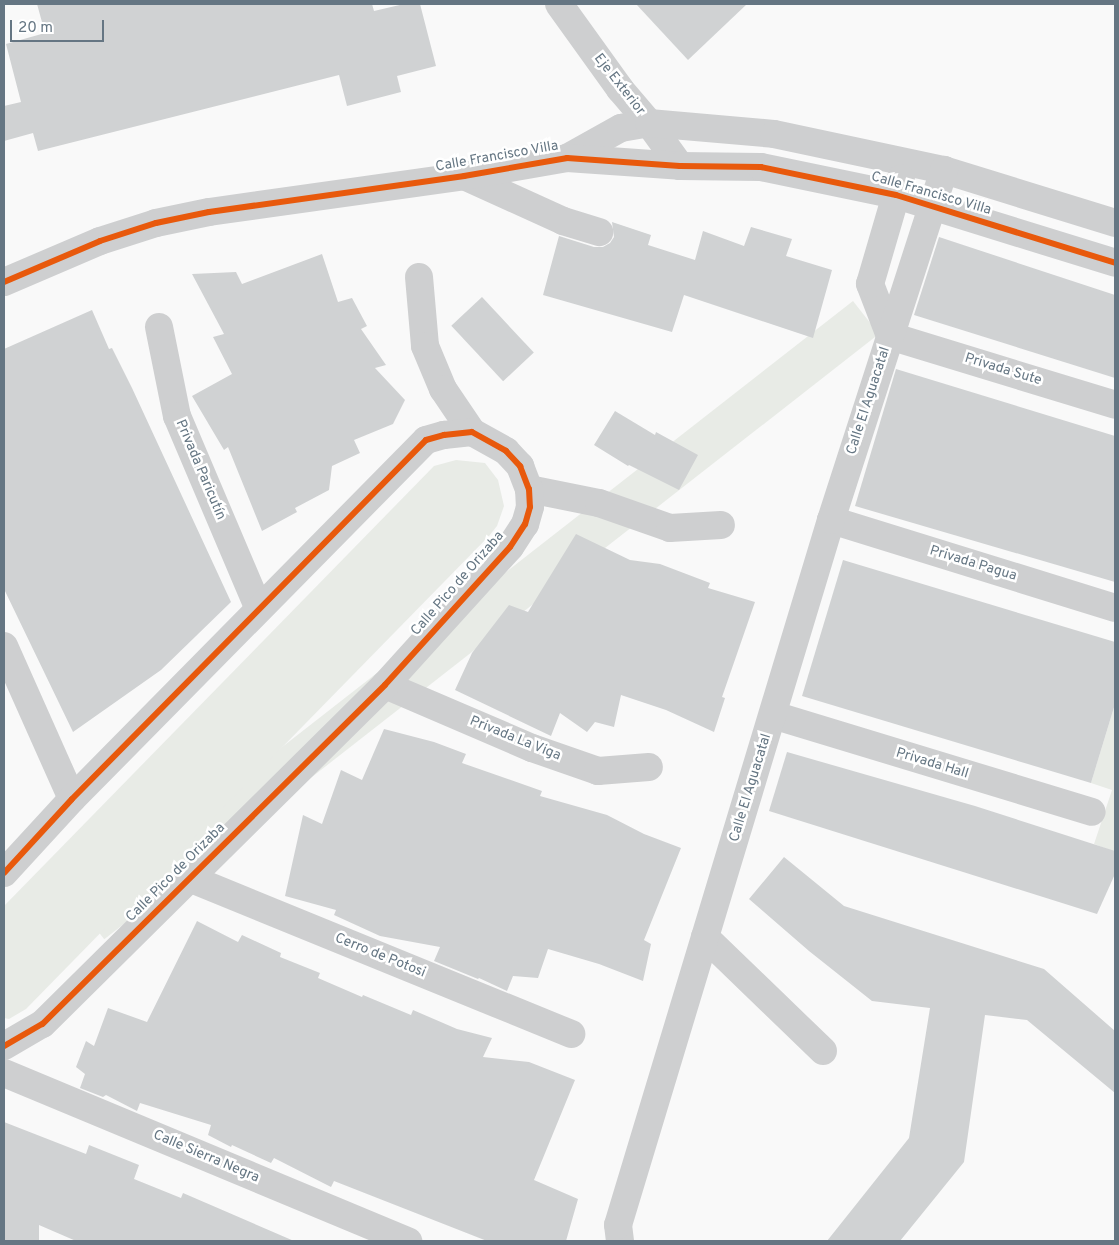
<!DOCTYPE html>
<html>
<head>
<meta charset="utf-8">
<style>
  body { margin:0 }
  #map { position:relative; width:1119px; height:1245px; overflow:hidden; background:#f9f9f9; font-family:Overpass,sans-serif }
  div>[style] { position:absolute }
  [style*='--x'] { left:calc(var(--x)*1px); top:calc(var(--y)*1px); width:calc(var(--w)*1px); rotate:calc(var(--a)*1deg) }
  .green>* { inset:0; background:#e8ebe6; transform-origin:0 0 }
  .building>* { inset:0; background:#d0d2d3; transform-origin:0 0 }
  .minor>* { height:28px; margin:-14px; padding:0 14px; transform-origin:14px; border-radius:14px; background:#cecfd0 }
  .cycleway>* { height:6px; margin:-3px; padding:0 3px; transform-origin:3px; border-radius:3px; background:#e8590c }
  span { translate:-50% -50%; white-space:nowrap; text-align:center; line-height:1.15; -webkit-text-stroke:5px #fff; paint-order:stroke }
  .street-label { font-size:14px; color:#657683 }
  .frame { position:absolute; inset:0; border:5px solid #657683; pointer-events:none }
  .scale { position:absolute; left:10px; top:20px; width:94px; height:22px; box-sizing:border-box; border:2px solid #657683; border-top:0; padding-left:6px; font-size:15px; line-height:18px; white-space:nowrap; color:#657683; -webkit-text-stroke:4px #fff; paint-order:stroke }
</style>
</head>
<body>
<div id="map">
  <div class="green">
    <i style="left:853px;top:301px;width:42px;height:983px;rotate:52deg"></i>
    <i style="clip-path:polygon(456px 460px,485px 463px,498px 480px,504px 506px,497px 526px,489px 536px,26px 1009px,9px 1019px,4px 1018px,4px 906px,434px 466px)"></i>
    <i style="clip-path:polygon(1115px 704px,1115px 852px,1094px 844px,1112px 790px,1091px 783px)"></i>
  </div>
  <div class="building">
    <i style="clip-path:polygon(37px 4px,372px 4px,374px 11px,404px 4px,420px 4px,436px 66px,397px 76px,401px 92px,347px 106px,339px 75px,38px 151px,33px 133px,4px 141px,4px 106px,21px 102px,6px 44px,45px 33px)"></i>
    <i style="clip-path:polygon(636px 4px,747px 4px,688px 60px)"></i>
    <i style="clip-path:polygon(612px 222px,651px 235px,648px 245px,695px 260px,703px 231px,744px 246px,751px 227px,792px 239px,786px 256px,832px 270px,813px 338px,684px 295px,672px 332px,543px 295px,559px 236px,594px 247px,603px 247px,610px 243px,614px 237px)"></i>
    <i style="clip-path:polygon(939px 237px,1115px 295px,1115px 378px,914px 315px)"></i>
    <i style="clip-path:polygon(322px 254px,338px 302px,352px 298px,367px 326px,361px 329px,386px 365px,375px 368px,405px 400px,393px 424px,354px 440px,360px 453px,332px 466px,329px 490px,295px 508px,297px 512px,262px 531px,228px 447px,224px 450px,192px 396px,232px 374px,213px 337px,224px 334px,192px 274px,236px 272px,242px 284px)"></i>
    <i style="left:482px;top:297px;width:76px;height:42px;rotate:47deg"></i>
    <i style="clip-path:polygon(92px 310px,109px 349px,112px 348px,132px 388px,231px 602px,161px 670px,73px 732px,4px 589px,4px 349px)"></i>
    <i style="clip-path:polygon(896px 369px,1115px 436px,1115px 582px,855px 506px)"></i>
    <i style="clip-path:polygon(615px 411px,655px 435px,656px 432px,698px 455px,679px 490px,629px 465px,628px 466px,594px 445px)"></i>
    <i style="clip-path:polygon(576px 534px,630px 560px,660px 564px,710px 583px,708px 588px,755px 602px,722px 697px,725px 698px,714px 732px,666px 710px,621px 695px,614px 727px,595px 722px,587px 732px,560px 713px,551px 736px,455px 690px,472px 653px,509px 605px,528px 612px)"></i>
    <i style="clip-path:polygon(843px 560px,1115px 642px,1115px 704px,1091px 783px,802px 696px)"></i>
    <i style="clip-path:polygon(384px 729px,434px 742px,466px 754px,462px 763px,542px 791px,540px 796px,607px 815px,644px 834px,681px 848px,644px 940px,651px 944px,643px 981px,599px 964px,548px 949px,538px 978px,513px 976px,507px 991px,479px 978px,478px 979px,434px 961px,440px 947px,380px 936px,334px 915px,336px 910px,285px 896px,303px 815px,322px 824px,341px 770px,362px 780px)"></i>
    <i style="clip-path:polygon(787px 752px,975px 806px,1115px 851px,1115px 874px,1097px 914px,769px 811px)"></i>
    <i style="clip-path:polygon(784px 857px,844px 906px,1044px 969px,1115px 1031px,1115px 1093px,1027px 1020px,985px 1015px,964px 1162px,900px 1241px,827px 1241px,909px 1138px,930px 1008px,872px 1001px,809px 951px,749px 899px)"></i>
    <i style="clip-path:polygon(197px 921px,238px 942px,242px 935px,281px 953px,280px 957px,320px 973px,318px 978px,362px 997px,363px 995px,411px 1015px,413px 1010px,457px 1029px,492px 1038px,483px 1057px,529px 1062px,575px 1080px,534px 1180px,578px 1199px,566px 1241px,487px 1241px,334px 1181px,331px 1187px,274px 1158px,271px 1163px,232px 1145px,231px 1147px,208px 1135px,211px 1125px,140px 1103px,137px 1111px,106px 1095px,103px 1097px,80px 1088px,85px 1074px,76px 1067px,86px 1041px,94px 1046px,108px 1008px,147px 1022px)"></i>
    <i style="clip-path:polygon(4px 1122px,86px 1154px,89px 1145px,139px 1165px,134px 1179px,181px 1198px,183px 1193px,294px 1241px,76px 1241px,39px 1225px,39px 1241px,4px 1241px)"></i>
  </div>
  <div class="minor">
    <i style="--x:559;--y:4;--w:105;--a:54.3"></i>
    <i style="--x:620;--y:89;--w:45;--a:49.5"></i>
    <i style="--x:649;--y:123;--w:53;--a:54.2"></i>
    <i style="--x:567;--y:158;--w:62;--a:-29.1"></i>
    <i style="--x:621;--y:128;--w:28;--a:-10"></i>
    <i style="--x:649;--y:123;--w:125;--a:5"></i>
    <i style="--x:774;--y:134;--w:174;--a:12"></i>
    <i style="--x:944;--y:170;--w:179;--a:17.2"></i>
    <i style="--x:464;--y:176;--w:109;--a:24.4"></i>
    <i style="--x:563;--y:221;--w:38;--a:17"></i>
    <i style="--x:419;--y:277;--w:69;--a:85"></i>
    <i style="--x:425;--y:346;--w:47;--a:67.3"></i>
    <i style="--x:443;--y:389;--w:52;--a:56"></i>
    <i style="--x:4;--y:282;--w:104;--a:-23.1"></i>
    <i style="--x:100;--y:241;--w:59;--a:-17.8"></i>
    <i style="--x:156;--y:223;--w:54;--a:-11.7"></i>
    <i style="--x:209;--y:212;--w:258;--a:-8"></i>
    <i style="--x:464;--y:176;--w:105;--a:-9.9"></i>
    <i style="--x:567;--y:158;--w:113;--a:4"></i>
    <i style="--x:680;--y:166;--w:81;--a:0.7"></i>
    <i style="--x:761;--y:167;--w:138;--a:11.7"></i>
    <i style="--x:896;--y:195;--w:229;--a:17.2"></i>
    <i style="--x:159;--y:327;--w:91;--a:78.6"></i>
    <i style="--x:177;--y:416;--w:207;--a:67"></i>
    <i style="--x:890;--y:336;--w:235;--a:17"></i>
    <i style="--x:890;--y:336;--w:56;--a:-111"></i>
    <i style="--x:870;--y:284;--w:110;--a:-73.7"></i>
    <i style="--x:529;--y:489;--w:71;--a:11.3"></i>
    <i style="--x:599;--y:503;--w:75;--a:19.4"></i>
    <i style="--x:670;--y:528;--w:51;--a:-3.4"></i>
    <i style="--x:831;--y:520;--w:297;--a:17.2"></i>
    <i style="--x:4;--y:646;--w:167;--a:66"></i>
    <i style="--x:385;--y:685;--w:160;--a:23.2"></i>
    <i style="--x:532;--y:748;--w:70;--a:19.2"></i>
    <i style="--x:598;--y:771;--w:51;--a:-4.5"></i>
    <i style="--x:773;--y:715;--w:333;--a:16.9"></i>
    <i style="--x:4;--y:873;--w:100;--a:-47.4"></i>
    <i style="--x:72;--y:799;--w:504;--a:-45.4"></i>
    <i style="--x:426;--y:440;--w:19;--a:-16"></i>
    <i style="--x:444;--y:435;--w:28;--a:-6"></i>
    <i style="--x:472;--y:432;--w:39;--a:29"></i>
    <i style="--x:506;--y:451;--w:21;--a:47"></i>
    <i style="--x:520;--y:466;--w:25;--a:69"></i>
    <i style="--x:529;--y:489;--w:18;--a:87"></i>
    <i style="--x:530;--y:507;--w:18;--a:106"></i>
    <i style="--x:525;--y:524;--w:27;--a:123"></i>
    <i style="--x:510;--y:547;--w:186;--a:132.2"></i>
    <i style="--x:385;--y:685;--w:482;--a:135.3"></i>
    <i style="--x:42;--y:1024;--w:44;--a:149.9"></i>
    <i style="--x:189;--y:878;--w:413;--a:22.2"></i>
    <i style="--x:705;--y:937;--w:164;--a:44"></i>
    <i style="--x:4;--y:1073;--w:438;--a:22.6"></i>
    <i style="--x:620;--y:1241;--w:16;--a:-97"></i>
    <i style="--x:618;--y:1225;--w:736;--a:-73.19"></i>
    <i style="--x:831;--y:520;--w:368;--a:-72.1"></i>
  </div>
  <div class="cycleway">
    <i style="--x:4;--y:282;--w:104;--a:-23.1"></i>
    <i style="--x:100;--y:241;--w:59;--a:-17.8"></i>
    <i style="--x:156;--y:223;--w:54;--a:-11.7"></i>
    <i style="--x:209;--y:212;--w:258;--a:-8"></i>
    <i style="--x:464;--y:176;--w:105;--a:-9.9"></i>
    <i style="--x:567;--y:158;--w:113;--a:4"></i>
    <i style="--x:680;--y:166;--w:81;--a:0.7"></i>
    <i style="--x:761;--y:167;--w:138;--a:11.7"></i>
    <i style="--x:896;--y:195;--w:229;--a:17.2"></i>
    <i style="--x:4;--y:873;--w:100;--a:-47.4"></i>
    <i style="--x:72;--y:799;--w:504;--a:-45.4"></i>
    <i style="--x:426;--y:440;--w:19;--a:-16"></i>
    <i style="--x:444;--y:435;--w:28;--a:-6"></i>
    <i style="--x:472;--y:432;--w:39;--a:29"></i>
    <i style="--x:506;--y:451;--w:21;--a:47"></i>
    <i style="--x:520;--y:466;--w:25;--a:69"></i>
    <i style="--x:529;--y:489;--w:18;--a:87"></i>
    <i style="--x:530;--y:507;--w:18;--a:106"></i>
    <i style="--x:525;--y:524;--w:27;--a:123"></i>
    <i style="--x:510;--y:547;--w:186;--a:132.2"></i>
    <i style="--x:385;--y:685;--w:482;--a:135.3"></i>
    <i style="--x:42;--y:1024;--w:44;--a:149.9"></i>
  </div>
  <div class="street-label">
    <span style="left:619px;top:85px;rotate:52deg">Eje Exterior</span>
    <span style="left:497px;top:157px;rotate:-10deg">Calle Francisco Villa</span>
    <span style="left:931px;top:194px;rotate:16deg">Calle Francisco Villa</span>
    <span style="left:1003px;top:370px;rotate:17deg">Privada Sute</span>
    <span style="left:869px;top:401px;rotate:-72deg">Calle El Aguacatal</span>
    <span style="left:200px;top:470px;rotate:67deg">Privada Paricutín</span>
    <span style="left:973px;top:564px;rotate:17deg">Privada Pagua</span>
    <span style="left:458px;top:584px;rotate:-49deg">Calle Pico de Orizaba</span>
    <span style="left:515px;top:739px;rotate:22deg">Privada La Viga</span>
    <span style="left:932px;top:764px;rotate:17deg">Privada Hall</span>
    <span style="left:751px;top:788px;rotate:-73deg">Calle El Aguacatal</span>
    <span style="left:176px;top:873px;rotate:-45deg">Calle Pico de Orizaba</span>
    <span style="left:380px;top:956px;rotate:22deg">Cerro de Potosi</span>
    <span style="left:206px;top:1157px;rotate:23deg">Calle Sierra Negra</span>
  </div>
  <div class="frame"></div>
  <div class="scale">20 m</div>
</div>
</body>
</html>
